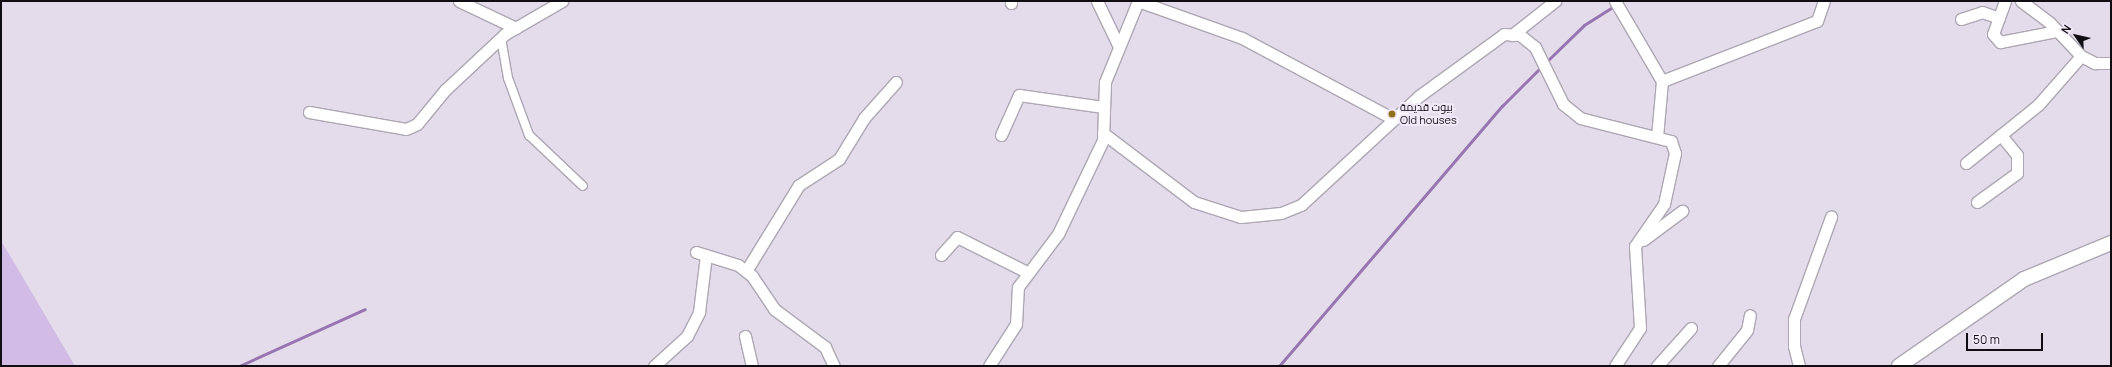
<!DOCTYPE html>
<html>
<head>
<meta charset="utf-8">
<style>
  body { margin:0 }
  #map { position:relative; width:2112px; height:367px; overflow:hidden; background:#e4dceb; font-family:Manrope,Cairo,sans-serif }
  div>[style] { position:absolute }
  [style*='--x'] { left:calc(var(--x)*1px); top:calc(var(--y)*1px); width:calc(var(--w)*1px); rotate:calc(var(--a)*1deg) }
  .green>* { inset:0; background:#d2bce5 }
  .stream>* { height:3px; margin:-1.5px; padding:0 1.5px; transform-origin:1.5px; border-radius:1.5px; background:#9775b1 }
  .roads { filter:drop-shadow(1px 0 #ada6b4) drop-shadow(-1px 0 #ada6b4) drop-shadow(0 1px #ada6b4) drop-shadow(0 -1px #ada6b4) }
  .pedestrian>* { height:8px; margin:-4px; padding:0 4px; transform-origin:4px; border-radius:4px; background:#fff }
  .minor>* { height:11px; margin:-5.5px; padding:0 5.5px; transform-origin:5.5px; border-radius:5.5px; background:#fff }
  .tertiary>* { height:14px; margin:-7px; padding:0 7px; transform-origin:7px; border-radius:7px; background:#fff }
  .dots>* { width:11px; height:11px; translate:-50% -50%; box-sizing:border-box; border:2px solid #f1e9f8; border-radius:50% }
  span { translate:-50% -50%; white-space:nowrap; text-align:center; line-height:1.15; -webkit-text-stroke:4px #f1e9f8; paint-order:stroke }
  .poi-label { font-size:11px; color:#110e13 }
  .left { translate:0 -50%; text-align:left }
  .frame { position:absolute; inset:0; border:2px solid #110e13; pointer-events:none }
  .north { position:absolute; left:2056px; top:16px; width:40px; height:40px; -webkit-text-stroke:3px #f1e9f8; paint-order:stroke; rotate:304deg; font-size:11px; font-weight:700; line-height:16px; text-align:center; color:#110e13 }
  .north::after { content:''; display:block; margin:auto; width:14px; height:18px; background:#110e13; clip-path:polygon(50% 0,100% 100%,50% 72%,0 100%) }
  .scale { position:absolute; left:1966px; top:333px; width:77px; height:18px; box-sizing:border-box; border:2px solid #110e13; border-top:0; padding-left:5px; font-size:12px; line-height:14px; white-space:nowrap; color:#110e13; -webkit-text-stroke:3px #f1e9f8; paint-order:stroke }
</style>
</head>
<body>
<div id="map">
  <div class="green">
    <i style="clip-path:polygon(1px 241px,15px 264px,75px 366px,1px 366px)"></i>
  </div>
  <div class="stream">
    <i style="--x:1546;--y:62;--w:53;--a:-44.2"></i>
    <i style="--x:1584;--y:25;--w:45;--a:-32.3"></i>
    <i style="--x:239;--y:366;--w:138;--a:-24.3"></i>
    <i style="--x:1279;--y:366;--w:343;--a:-49.4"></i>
    <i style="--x:1502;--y:106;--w:57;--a:-45"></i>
  </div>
  <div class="roads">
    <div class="pedestrian">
      <i style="--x:501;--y:38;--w:41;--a:80.1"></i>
      <i style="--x:508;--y:78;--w:61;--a:69.8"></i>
      <i style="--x:529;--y:135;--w:74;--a:43.4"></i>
    </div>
    <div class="minor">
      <i style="--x:459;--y:1;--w:63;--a:25.3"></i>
      <i style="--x:1011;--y:1;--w:2;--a:90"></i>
      <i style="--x:1097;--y:1;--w:51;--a:64.4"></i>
      <i style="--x:1138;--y:1;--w:110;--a:19.6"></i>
      <i style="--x:1242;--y:38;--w:172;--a:28.1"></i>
      <i style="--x:1615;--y:1;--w:93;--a:59.6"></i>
      <i style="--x:1662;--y:81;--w:56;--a:95.1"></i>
      <i style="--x:2005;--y:1;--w:35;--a:110"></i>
      <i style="--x:1993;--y:34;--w:11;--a:49"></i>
      <i style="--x:2000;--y:42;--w:57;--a:-11.1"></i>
      <i style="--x:2021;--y:1;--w:36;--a:37"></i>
      <i style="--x:2050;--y:23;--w:45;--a:46.8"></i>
      <i style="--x:2081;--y:56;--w:16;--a:27"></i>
      <i style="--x:2095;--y:63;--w:16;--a:0"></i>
      <i style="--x:1961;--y:19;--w:22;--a:-18"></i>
      <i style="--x:1982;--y:12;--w:18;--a:19"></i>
      <i style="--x:1512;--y:35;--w:55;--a:-38.3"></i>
      <i style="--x:1662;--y:81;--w:166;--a:-21.2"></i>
      <i style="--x:1817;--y:21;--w:21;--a:-71"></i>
      <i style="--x:309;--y:112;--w:98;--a:9.9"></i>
      <i style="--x:406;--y:129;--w:12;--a:-24"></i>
      <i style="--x:417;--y:124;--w:44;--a:-50.5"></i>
      <i style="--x:445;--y:90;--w:82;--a:-43"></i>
      <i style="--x:505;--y:34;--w:66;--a:-30.1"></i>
      <i style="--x:1103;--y:133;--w:114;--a:37.2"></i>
      <i style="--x:1194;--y:202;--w:49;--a:17.7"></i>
      <i style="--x:1241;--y:217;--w:40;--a:-5.7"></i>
      <i style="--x:1281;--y:213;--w:22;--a:-22"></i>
      <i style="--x:1301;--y:205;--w:161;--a:-42.7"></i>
      <i style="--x:1419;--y:96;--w:105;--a:-36.1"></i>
      <i style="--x:1504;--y:34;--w:16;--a:4"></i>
      <i style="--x:1520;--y:35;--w:19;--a:39"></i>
      <i style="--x:1535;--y:47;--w:64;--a:63.8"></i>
      <i style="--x:1563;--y:104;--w:22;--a:39"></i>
      <i style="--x:1580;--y:118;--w:94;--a:14.2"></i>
      <i style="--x:1671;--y:141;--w:13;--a:72"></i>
      <i style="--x:1675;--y:153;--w:52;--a:102.2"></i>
      <i style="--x:1664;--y:204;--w:51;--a:124.6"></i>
      <i style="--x:1635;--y:246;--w:82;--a:86.5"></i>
      <i style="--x:1640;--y:328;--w:45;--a:123.3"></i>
      <i style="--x:1001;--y:135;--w:44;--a:-65.8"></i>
      <i style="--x:1019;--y:95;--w:85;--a:8.1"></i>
      <i style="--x:1966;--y:163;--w:92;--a:-38.9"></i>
      <i style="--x:2038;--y:105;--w:65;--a:-48.7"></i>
      <i style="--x:1977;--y:202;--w:49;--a:-35.9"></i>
      <i style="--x:2017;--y:173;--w:18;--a:-90"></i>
      <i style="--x:2017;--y:155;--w:26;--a:-129"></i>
      <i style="--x:1643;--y:240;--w:49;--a:-36.6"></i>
      <i style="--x:696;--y:252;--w:44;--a:17.2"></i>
      <i style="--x:738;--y:265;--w:18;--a:38"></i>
      <i style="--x:752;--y:276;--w:40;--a:56"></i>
      <i style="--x:774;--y:309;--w:64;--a:36.7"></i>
      <i style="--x:825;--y:347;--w:21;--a:65"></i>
      <i style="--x:941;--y:255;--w:24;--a:-48"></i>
      <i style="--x:957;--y:237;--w:80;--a:26.6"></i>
      <i style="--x:746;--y:271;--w:101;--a:-58.4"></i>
      <i style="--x:799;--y:185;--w:48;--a:-33"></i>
      <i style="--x:839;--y:159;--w:48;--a:-58.6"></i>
      <i style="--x:864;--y:118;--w:48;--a:-48.4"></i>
      <i style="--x:745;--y:336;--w:31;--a:77"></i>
      <i style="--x:654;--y:366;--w:45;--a:-42.3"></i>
      <i style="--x:687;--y:336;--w:27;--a:-63"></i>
      <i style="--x:699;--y:312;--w:57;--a:-83"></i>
      <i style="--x:989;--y:366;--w:50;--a:-57.3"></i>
      <i style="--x:1016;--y:324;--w:37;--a:-87"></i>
      <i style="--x:1018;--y:287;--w:66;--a:-53"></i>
      <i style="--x:1058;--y:234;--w:104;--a:-64.4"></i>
      <i style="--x:1103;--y:140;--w:58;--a:-88"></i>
      <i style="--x:1105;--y:82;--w:87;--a:-67.8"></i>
      <i style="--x:1657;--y:366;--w:51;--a:-48.2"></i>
      <i style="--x:1718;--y:366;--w:46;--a:-51.1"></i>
      <i style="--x:1747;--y:330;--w:15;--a:-79"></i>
      <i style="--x:1799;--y:366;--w:21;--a:-104"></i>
      <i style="--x:1794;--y:346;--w:27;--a:-90"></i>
      <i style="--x:1794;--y:319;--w:109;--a:-70.1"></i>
    </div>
    <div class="tertiary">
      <i style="--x:1899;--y:366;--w:152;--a:-34.8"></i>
      <i style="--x:2024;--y:279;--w:94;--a:-22.5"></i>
    </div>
  </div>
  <div class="dots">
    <i style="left:1392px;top:114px;background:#937119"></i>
  </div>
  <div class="poi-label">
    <span class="left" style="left:1400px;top:114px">بيوت قديمة<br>Old houses</span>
  </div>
  <div class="frame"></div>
  <div class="north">N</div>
  <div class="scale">50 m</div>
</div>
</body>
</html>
